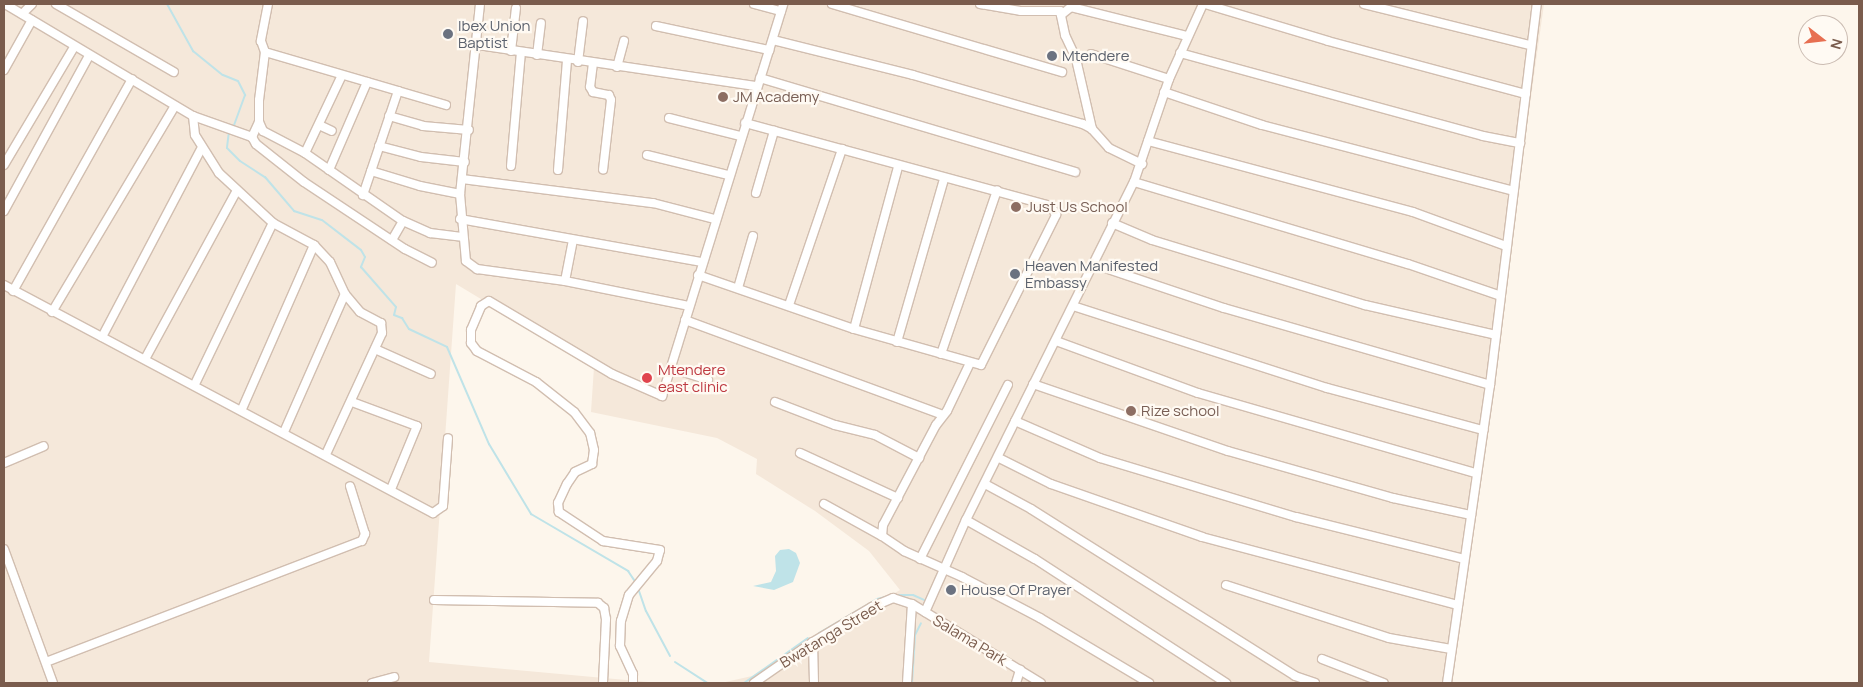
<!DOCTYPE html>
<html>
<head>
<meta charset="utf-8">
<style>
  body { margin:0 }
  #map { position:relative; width:1863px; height:687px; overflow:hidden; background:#fdf6ec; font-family:Manrope,sans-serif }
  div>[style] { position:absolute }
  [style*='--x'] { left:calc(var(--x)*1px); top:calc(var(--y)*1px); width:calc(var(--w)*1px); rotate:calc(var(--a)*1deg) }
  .residential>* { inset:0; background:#f5e8da }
  .water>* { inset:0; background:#bfe3e8 }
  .stream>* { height:2px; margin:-1px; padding:0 1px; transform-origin:1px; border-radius:1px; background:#bfe3e8 }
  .roads { filter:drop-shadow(1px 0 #d1beb0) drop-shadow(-1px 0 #d1beb0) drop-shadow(0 1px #d1beb0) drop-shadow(0 -1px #d1beb0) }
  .street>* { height:8px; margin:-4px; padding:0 4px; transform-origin:4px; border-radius:4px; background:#fff }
  .dots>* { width:14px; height:14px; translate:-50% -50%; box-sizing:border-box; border:2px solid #fffaf3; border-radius:50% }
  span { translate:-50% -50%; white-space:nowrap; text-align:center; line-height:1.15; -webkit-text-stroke:4.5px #fffaf3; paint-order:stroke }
  .worship-label { font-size:15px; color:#5b616d }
  .left { translate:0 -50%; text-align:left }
  .education-label { font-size:15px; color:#785e54 }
  .health-label { font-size:15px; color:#be3a42 }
  .street-label { font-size:15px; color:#7a5c4d }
  .frame { position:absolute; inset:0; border:5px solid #7a5c4d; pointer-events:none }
  .north { position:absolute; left:1798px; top:15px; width:50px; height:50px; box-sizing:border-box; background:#fffaf3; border:1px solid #cabbb1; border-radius:50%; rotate:106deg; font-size:14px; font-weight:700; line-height:20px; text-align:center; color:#7a5c4d }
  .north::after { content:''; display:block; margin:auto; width:18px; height:22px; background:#e76f51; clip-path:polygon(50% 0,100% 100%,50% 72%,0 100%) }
</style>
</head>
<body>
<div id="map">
  <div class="residential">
    <i style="clip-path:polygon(4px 4px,1544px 4px,1449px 683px,721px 683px,752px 676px,900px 590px,869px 551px,815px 511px,756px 474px,757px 459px,717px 438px,591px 412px,594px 367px,456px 284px,429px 662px,659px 683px,4px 683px)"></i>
  </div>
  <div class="water">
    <i style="clip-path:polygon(789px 549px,796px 553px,800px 563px,793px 582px,774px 590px,753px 586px,771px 582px,776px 571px,775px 556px,780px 550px)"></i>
  </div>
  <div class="stream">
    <i style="--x:167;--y:4;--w:54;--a:61"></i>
    <i style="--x:193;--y:51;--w:38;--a:39"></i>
    <i style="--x:223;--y:75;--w:16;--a:22"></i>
    <i style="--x:238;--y:81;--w:16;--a:63"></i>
    <i style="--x:245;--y:95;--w:33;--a:110"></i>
    <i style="--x:229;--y:131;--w:17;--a:97"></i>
    <i style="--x:227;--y:148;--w:18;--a:45"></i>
    <i style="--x:240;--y:161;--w:30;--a:33"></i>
    <i style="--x:265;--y:177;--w:45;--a:49.5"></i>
    <i style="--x:294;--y:211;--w:29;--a:18"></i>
    <i style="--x:322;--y:220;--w:49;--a:37.6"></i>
    <i style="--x:361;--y:250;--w:8;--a:60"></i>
    <i style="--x:365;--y:257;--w:11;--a:112"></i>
    <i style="--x:361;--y:267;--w:53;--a:48.8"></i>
    <i style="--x:396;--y:307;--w:8;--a:104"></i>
    <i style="--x:394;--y:315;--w:9;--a:21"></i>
    <i style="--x:402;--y:318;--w:13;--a:58"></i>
    <i style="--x:409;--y:329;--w:42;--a:25.3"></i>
    <i style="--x:447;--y:347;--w:106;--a:66.6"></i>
    <i style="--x:489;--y:444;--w:82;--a:59"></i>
    <i style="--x:531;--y:514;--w:113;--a:30.4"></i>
    <i style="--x:628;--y:571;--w:11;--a:56"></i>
    <i style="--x:639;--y:591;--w:21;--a:71"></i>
    <i style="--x:646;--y:611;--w:51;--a:61.9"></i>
    <i style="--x:894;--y:595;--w:19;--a:0"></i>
    <i style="--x:913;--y:595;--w:12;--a:24"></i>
    <i style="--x:819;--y:633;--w:67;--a:-30.4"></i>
    <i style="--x:877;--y:599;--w:13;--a:-13"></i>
    <i style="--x:675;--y:662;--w:38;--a:33"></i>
    <i style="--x:744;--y:683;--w:78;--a:-35.1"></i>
    <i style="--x:912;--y:683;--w:48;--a:-86.4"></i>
    <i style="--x:915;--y:635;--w:13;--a:-63"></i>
  </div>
  <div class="roads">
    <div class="street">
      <i style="--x:5;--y:4;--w:219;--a:30.8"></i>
      <i style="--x:193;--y:116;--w:19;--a:84"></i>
      <i style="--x:195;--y:135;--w:45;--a:57.7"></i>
      <i style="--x:219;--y:173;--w:74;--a:42.8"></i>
      <i style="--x:273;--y:223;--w:47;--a:28.2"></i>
      <i style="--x:314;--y:245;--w:23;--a:47"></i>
      <i style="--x:330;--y:262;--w:35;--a:65"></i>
      <i style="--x:345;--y:294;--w:23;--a:50"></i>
      <i style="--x:360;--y:312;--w:24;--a:28"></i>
      <i style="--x:381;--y:323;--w:10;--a:84"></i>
      <i style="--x:382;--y:333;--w:133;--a:114.8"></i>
      <i style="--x:56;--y:4;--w:136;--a:30"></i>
      <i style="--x:268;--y:4;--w:38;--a:101"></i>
      <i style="--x:261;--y:41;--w:12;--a:70"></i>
      <i style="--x:265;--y:52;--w:139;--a:16.3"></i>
      <i style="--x:398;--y:91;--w:110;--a:108.6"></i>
      <i style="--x:480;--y:4;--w:191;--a:96"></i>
      <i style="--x:460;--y:194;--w:67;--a:84.9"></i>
      <i style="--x:466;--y:261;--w:14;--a:36"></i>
      <i style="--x:477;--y:269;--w:89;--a:7.8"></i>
      <i style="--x:565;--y:281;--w:126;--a:11.4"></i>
      <i style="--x:754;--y:4;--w:28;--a:15"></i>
      <i style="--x:832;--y:4;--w:240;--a:16.5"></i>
      <i style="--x:980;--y:4;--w:42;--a:9.7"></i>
      <i style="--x:1021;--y:11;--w:39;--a:0"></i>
      <i style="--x:1060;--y:11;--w:25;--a:78"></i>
      <i style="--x:1065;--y:35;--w:26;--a:65"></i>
      <i style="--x:1076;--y:59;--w:72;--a:77.1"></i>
      <i style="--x:1205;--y:4;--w:128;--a:16.7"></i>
      <i style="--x:1328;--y:41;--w:205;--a:15"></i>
      <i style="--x:1364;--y:4;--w:171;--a:13.9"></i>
      <i style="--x:22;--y:14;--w:14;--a:-45"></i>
      <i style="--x:1061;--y:15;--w:13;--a:-39"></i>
      <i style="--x:1071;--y:7;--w:120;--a:14"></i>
      <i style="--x:656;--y:26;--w:116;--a:12"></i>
      <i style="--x:773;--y:40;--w:144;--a:14"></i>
      <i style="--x:913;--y:75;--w:177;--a:16.1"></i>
      <i style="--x:1083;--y:124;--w:10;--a:29"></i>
      <i style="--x:1092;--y:129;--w:25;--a:48"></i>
      <i style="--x:1109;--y:148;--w:37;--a:26"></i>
      <i style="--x:478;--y:45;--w:282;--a:8.4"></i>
      <i style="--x:511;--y:51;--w:43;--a:-83.4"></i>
      <i style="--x:265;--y:52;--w:48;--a:97.1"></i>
      <i style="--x:259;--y:100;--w:22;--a:90"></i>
      <i style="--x:259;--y:122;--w:10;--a:66"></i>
      <i style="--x:263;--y:131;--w:47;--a:27.6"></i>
      <i style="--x:305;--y:153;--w:119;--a:34.8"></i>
      <i style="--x:403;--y:221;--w:30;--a:24"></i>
      <i style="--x:430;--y:233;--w:32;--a:7"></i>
      <i style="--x:1180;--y:53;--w:314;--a:15.3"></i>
      <i style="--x:1483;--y:136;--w:38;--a:11"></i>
      <i style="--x:1091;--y:54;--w:82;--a:17.8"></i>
      <i style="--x:537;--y:55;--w:32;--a:-83"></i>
      <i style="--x:578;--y:62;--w:41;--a:-83"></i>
      <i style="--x:593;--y:63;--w:24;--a:97"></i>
      <i style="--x:590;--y:87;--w:6;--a:59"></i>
      <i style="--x:593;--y:92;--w:16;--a:11"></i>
      <i style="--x:609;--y:95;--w:5;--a:68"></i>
      <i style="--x:611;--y:100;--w:70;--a:96.5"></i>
      <i style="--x:617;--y:67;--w:27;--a:-75"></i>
      <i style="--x:4;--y:70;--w:57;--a:-60.8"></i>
      <i style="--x:760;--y:78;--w:329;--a:16.6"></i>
      <i style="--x:398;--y:91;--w:50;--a:16.3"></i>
      <i style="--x:1164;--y:92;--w:103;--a:18.6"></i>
      <i style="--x:1262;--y:125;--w:260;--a:14.7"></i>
      <i style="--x:193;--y:116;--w:63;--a:19.6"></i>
      <i style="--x:389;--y:116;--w:35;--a:16"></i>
      <i style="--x:423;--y:126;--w:46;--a:5"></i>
      <i style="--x:669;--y:118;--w:73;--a:14.2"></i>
      <i style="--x:259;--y:122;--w:17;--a:115"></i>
      <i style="--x:252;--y:137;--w:8;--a:60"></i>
      <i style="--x:256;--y:144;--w:61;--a:38.4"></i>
      <i style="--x:304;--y:182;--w:121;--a:33.6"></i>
      <i style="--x:405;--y:249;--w:30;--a:27"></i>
      <i style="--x:319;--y:125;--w:14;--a:25"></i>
      <i style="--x:1148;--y:141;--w:274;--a:15"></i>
      <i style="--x:1413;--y:212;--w:99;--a:20.1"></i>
      <i style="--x:379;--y:146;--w:43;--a:14.7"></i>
      <i style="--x:421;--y:157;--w:44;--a:6.5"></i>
      <i style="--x:305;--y:153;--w:86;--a:-64.6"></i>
      <i style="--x:647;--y:155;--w:83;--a:13.9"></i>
      <i style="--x:4;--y:165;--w:137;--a:-59.3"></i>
      <i style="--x:511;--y:166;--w:114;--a:-85"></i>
      <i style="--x:329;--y:170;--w:96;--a:-66.6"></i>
      <i style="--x:558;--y:170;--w:110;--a:-85.3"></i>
      <i style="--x:371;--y:171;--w:51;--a:17"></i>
      <i style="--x:420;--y:186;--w:41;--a:11.3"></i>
      <i style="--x:462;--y:179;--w:193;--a:7.2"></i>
      <i style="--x:653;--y:203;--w:64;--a:14.5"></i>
      <i style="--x:1134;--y:182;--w:286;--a:16.7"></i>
      <i style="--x:1408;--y:264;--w:98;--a:19"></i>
      <i style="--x:756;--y:193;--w:65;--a:-73.8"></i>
      <i style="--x:4;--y:211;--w:177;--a:-61.3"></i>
      <i style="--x:460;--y:219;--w:246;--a:10.1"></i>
      <i style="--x:1112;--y:223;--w:43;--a:23"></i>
      <i style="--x:1152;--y:240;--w:223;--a:17"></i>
      <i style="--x:1365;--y:305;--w:134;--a:12.9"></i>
      <i style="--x:392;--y:240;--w:22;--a:-60"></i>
      <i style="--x:1093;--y:264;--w:138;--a:18.6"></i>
      <i style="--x:1224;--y:308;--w:277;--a:16.1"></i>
      <i style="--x:698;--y:275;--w:165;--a:19.1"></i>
      <i style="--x:854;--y:329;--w:132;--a:15.8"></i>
      <i style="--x:981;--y:365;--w:168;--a:-63.4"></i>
      <i style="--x:1056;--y:215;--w:10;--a:-119"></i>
      <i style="--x:1051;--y:206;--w:317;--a:-164.8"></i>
      <i style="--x:565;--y:281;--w:42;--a:-79"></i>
      <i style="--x:4;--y:285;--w:486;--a:28"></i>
      <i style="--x:433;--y:513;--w:12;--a:-35"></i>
      <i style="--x:443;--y:506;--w:68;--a:-85.8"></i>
      <i style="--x:738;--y:288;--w:54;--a:-73.9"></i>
      <i style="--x:13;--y:291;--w:243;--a:-60.7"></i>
      <i style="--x:789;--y:305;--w:165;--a:-71.2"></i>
      <i style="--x:1073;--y:306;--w:267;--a:17.9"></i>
      <i style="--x:1327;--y:388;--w:162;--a:15.1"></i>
      <i style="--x:52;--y:312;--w:240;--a:-59.2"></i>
      <i style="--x:685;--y:320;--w:275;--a:20.2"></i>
      <i style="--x:854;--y:329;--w:168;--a:-74.8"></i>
      <i style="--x:102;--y:337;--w:212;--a:-62.2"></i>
      <i style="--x:1056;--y:341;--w:151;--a:20.1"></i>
      <i style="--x:1198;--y:393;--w:289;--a:16.1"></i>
      <i style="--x:897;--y:342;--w:170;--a:-73.9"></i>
      <i style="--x:375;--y:349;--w:61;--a:24.1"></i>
      <i style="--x:941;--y:354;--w:173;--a:-71.1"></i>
      <i style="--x:145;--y:359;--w:190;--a:-61.4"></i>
      <i style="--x:970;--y:363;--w:53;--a:115.6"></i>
      <i style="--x:947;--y:411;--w:18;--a:128"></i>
      <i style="--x:936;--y:425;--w:113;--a:117.9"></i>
      <i style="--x:883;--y:525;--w:11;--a:95"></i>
      <i style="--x:882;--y:536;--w:27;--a:34"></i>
      <i style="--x:904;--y:551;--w:64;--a:24.1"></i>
      <i style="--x:962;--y:577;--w:88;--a:27.7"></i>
      <i style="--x:1040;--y:618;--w:127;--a:30.8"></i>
      <i style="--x:671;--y:368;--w:39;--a:18"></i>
      <i style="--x:195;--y:384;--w:179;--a:-64.2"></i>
      <i style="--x:1033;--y:384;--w:206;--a:19"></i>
      <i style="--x:1228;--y:451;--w:172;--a:15.9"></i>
      <i style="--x:1393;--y:498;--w:80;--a:12.3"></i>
      <i style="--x:352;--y:402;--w:69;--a:20.3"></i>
      <i style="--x:417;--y:426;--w:68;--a:112.4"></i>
      <i style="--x:775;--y:402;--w:64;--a:21"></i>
      <i style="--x:835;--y:425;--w:41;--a:14"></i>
      <i style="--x:875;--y:435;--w:50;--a:27.6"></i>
      <i style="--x:242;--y:409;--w:179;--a:-66.3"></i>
      <i style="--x:1015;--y:421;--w:93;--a:23.5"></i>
      <i style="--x:1100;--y:458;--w:205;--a:16.8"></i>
      <i style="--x:1296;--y:517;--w:173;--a:14"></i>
      <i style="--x:284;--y:432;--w:151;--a:-66.2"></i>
      <i style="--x:800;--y:453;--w:108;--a:24.7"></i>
      <i style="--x:999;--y:458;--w:58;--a:26.6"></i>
      <i style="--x:1051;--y:484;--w:160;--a:19.3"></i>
      <i style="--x:1202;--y:537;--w:265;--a:14.9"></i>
      <i style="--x:4;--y:463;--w:43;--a:-23"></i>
      <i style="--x:985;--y:484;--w:52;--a:28.5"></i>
      <i style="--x:1031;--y:509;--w:312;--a:32.3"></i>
      <i style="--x:1295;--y:676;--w:21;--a:19"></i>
      <i style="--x:824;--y:504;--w:66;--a:28.9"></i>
      <i style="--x:966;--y:520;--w:79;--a:29.5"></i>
      <i style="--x:1035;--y:559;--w:228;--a:33"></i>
      <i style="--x:4;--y:549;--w:143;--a:69.9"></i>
      <i style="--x:920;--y:559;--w:195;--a:-63.2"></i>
      <i style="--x:1226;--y:585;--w:171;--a:18"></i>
      <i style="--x:1389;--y:638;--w:63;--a:10.1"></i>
      <i style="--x:434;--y:600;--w:164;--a:1"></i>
      <i style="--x:598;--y:603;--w:8;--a:40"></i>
      <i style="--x:604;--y:608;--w:11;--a:80"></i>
      <i style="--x:606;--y:619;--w:64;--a:92.7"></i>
      <i style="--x:925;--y:612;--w:101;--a:-66"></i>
      <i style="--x:966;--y:520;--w:377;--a:-63.6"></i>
      <i style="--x:1134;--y:182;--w:109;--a:-71.2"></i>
      <i style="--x:1169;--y:79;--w:82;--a:-65.6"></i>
      <i style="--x:813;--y:642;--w:41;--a:88.6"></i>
      <i style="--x:1322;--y:659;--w:66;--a:21.2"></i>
      <i style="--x:46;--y:662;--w:338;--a:-21"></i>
      <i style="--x:362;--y:541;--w:8;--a:-67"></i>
      <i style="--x:365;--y:534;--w:50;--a:-107.4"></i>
      <i style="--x:372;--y:683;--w:23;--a:-15"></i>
      <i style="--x:633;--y:683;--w:9;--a:-90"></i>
      <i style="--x:633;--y:674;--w:31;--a:-115"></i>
      <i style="--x:620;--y:646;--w:25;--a:-88"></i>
      <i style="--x:621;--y:621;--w:27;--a:-73"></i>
      <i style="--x:629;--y:595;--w:44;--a:-50.5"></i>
      <i style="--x:657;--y:561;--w:11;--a:-75"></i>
      <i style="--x:660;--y:550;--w:58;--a:-171"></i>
      <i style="--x:603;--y:541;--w:53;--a:-146.6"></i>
      <i style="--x:559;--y:512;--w:9;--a:-96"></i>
      <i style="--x:558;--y:503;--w:21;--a:-65"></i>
      <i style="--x:567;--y:484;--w:14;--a:-56"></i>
      <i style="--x:575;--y:472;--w:19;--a:-25"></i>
      <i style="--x:592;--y:464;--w:14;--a:-82"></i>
      <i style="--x:594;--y:450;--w:17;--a:-103"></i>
      <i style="--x:590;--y:433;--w:26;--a:-127"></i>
      <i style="--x:574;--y:412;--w:48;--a:-141.7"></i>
      <i style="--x:536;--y:382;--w:67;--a:-152.3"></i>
      <i style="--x:477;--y:351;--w:10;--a:-127"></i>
      <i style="--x:471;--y:343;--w:13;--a:-90"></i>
      <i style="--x:471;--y:330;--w:26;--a:-67"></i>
      <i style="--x:481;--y:306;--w:9;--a:-32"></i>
      <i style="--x:489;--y:301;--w:143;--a:30.7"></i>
      <i style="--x:612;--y:374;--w:55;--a:23.7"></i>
      <i style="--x:662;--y:396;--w:410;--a:-72.8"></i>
      <i style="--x:754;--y:683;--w:72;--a:-34.8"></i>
      <i style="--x:813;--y:642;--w:69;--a:-30.7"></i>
      <i style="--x:872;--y:607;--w:23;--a:-23"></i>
      <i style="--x:893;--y:598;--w:20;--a:18"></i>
      <i style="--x:907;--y:683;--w:79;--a:-86.4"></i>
      <i style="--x:912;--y:604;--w:151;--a:31.5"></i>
      <i style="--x:1016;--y:683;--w:14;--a:-73"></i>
      <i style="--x:1447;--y:683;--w:301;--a:-81.8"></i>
      <i style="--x:1490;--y:385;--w:384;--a:-83"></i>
    </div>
  </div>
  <div class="dots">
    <i style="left:448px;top:34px;background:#6b7280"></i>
    <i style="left:1052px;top:56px;background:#6b7280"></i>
    <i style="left:723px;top:97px;background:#8d6e63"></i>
    <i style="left:1016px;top:207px;background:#8d6e63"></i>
    <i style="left:1015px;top:274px;background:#6b7280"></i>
    <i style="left:647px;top:378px;background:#e0444e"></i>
    <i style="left:1131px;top:411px;background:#8d6e63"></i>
    <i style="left:951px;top:590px;background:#6b7280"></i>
  </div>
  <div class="worship-label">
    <span class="left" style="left:458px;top:34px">Ibex Union<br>Baptist</span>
    <span class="left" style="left:1062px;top:56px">Mtendere</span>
    <span class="left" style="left:1025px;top:274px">Heaven Manifested<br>Embassy</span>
    <span class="left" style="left:961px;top:590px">House Of Prayer</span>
  </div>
  <div class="education-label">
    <span class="left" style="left:733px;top:97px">JM Academy</span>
    <span class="left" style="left:1026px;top:207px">Just Us School</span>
    <span class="left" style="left:1141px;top:411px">Rize school</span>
  </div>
  <div class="health-label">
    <span class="left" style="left:658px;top:378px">Mtendere<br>east clinic</span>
  </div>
  <div class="street-label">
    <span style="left:831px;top:634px;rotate:-31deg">Bwatanga Street</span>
    <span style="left:970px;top:640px;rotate:31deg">Salama Park</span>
  </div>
  <div class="frame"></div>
  <div class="north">N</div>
</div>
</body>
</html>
